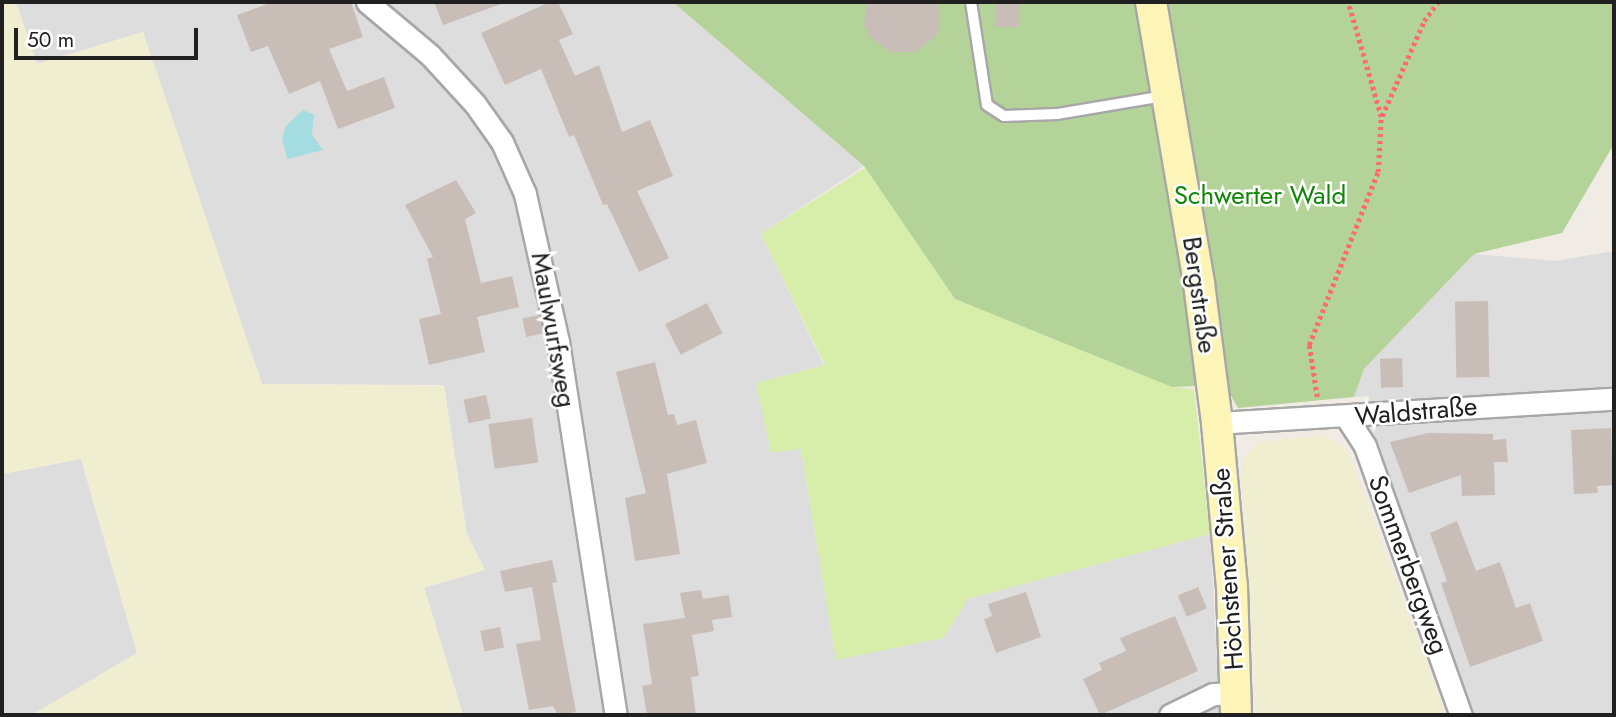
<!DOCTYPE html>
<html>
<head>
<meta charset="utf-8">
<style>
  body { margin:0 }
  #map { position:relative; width:1616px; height:717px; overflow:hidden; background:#f1ebe6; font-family:Jost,sans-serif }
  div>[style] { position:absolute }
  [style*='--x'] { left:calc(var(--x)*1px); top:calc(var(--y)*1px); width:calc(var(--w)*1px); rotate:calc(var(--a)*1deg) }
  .residential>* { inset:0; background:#dedddd }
  .farmland>* { inset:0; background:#f0eed0 }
  .grass>* { inset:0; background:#d6eea9 }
  .forest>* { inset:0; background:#b3d398 }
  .water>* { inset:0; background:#a4dde1 }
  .building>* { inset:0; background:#c9bdb8; transform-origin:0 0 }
  .path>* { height:4.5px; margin-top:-2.25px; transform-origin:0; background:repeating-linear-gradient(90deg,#ff6972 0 3.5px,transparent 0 7px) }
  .roads { filter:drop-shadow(2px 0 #a7a7a7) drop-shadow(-2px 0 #a7a7a7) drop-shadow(0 2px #a7a7a7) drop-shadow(0 -2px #a7a7a7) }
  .lane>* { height:10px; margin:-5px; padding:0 5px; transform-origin:5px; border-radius:5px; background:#fff }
  .street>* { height:21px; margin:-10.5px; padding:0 10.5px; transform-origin:10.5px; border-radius:10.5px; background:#fff }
  .secondary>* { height:30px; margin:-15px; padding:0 15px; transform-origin:15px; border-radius:15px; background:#fdf5b7 }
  span { translate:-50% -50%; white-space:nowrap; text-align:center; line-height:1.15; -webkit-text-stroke:5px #fff; paint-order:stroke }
  .park-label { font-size:26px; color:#108605 }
  .street-label { font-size:26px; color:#202020 }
  .frame { position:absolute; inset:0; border:4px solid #202020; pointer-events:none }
  .scale { position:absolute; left:14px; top:28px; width:184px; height:32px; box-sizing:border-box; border:4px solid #202020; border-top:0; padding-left:9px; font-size:21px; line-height:24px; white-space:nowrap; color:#202020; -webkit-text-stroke:5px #fff; paint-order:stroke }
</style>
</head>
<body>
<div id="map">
  <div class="residential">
    <i style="clip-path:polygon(16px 2px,673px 2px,864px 166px,761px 234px,824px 365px,756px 383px,801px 449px,836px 659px,943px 638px,968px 599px,1210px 534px,1220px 715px,463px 715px,424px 587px,485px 570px,467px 534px,444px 385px,262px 384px,143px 32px,37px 64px)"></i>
    <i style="clip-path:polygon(1614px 251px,1614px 715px,1474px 715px,1371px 425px,1369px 396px,1354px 397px,1364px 369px,1474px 254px,1555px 261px)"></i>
    <i style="clip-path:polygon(81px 459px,137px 653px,32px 715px,2px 715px,2px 474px)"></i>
  </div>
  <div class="farmland">
    <i style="clip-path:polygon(2px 2px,16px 2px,37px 64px,143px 32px,262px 384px,444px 386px,466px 534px,485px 570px,424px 588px,463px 715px,32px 715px,137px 653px,81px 459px,2px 474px)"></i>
    <i style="clip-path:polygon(1324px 435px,1347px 450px,1446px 715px,1257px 715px,1241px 463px,1257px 442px)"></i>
  </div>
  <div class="grass">
    <i style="clip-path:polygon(865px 168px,955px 299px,1172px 387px,1194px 389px,1210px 534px,968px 599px,943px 638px,836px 660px,801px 449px,771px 453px,756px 383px,825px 365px,761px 234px)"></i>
  </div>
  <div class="forest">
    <i style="clip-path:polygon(673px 2px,1614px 2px,1614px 144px,1562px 233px,1474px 254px,1364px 369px,1354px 397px,1238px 408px,1225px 385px,1172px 387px,955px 299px,864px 166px)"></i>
  </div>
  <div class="water">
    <i style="clip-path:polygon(303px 110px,314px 115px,312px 135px,323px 150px,287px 159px,282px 138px,286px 126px)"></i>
  </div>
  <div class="building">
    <i style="clip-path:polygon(273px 2px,351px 2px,363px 37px,329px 49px,347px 91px,384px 77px,395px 108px,338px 129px,320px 81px,289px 94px,268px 46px,251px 52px,237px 15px)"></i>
    <i style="clip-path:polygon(434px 2px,501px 2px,501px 4px,443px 25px)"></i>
    <i style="clip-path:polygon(550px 2px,558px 2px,573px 34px,559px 40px,575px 76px,599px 65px,622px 132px,650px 120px,673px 176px,637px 191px,669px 258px,639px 272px,607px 204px,603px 205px,574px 135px,569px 137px,541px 69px,505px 85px,481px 33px)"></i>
    <i style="clip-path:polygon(867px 2px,938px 2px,940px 26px,935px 37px,915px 52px,890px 52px,869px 36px,864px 24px)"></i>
    <i style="left:995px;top:2px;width:24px;height:25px"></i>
    <i style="clip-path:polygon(456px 180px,476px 213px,465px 219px,481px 283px,512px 276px,519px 307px,477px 317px,485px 352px,429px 365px,419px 319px,441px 314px,427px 259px,433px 257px,405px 205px)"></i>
    <i style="left:1488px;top:301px;width:76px;height:33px;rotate:89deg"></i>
    <i style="left:707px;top:303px;width:34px;height:47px;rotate:63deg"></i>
    <i style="left:539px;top:315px;width:19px;height:17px;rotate:78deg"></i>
    <i style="left:1402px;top:358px;width:29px;height:22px;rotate:88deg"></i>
    <i style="clip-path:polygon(655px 362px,668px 415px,674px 414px,677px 425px,696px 420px,707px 463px,667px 474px,680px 554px,635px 561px,625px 498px,646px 493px,616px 372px)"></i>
    <i style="left:486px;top:395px;width:24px;height:23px;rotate:78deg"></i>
    <i style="left:532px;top:418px;width:45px;height:44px;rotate:82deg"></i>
    <i style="clip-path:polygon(1611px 428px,1613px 485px,1597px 486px,1598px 493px,1574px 494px,1571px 430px)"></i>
    <i style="clip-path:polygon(1428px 433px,1493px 434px,1493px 440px,1506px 439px,1508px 462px,1494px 462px,1495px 495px,1462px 496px,1461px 475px,1409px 493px,1390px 442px)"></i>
    <i style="clip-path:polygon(1457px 521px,1476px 571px,1500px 562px,1516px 608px,1530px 603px,1543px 641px,1470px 667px,1441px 583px,1447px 581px,1430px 533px)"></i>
    <i style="clip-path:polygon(552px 560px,557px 582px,552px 583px,576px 712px,558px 715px,553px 706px,529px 710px,516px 644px,541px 640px,532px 587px,505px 592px,500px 571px)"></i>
    <i style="left:1198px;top:587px;width:23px;height:22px;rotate:67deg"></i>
    <i style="clip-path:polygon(701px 590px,703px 599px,729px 595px,732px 617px,712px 620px,714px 631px,692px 635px,699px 676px,691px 677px,696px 715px,647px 715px,642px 686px,652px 684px,643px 624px,685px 618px,680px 593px)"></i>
    <i style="clip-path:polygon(1026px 592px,1041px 637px,996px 653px,984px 619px,992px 616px,988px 604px)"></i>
    <i style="clip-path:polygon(1175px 616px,1198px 671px,1100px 715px,1083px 679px,1102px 670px,1099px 663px,1126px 651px,1120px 638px)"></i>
    <i style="left:500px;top:627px;width:21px;height:20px;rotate:79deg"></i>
  </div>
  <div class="path">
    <i style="--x:1382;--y:116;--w:104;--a:-66.1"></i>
    <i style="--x:1424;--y:21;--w:24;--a:-54"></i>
    <i style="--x:1317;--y:397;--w:53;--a:-98.7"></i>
    <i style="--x:1309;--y:345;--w:186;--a:-68.3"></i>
    <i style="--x:1378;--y:172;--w:55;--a:-86.9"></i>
    <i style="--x:1381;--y:117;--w:120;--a:-106"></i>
  </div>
  <div class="roads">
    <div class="lane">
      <i style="--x:971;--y:2;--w:104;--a:81.2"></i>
      <i style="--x:987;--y:105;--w:20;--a:33"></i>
      <i style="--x:1004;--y:116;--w:53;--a:-2.2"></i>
      <i style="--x:1057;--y:114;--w:109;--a:-9.5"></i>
    </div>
    <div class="street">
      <i style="--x:367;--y:2;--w:82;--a:40.1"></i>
      <i style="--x:430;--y:55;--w:67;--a:47.4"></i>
      <i style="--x:475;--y:104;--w:47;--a:54.6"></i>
      <i style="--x:502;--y:142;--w:57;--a:66.1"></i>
      <i style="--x:525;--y:194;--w:152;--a:77.4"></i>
      <i style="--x:558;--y:342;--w:377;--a:81.2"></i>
      <i style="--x:1347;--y:418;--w:33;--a:57"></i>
      <i style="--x:1365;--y:446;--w:286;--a:70.4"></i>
      <i style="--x:1217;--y:423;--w:398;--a:-3.5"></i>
      <i style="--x:1170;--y:715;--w:48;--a:-26"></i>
      <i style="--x:1213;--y:694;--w:23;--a:-2"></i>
    </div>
    <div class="secondary">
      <i style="--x:1151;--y:2;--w:286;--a:80.3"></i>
      <i style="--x:1199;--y:284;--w:140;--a:82.6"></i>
      <i style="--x:1217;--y:423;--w:165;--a:84.8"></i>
      <i style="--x:1232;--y:587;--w:128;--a:88.2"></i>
    </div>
  </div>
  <div class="park-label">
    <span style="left:1260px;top:196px">Schwerter Wald</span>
  </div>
  <div class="street-label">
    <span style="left:1199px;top:295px;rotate:82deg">Bergstraße</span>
    <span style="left:553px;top:330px;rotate:80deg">Maulwurfsweg</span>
    <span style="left:1416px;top:412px;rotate:-5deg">Waldstraße</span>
    <span style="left:1408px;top:565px;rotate:70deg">Sommerbergweg</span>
    <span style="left:1228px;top:569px;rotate:-94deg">Höchstener Straße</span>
  </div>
  <div class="frame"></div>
  <div class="scale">50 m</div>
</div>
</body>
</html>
